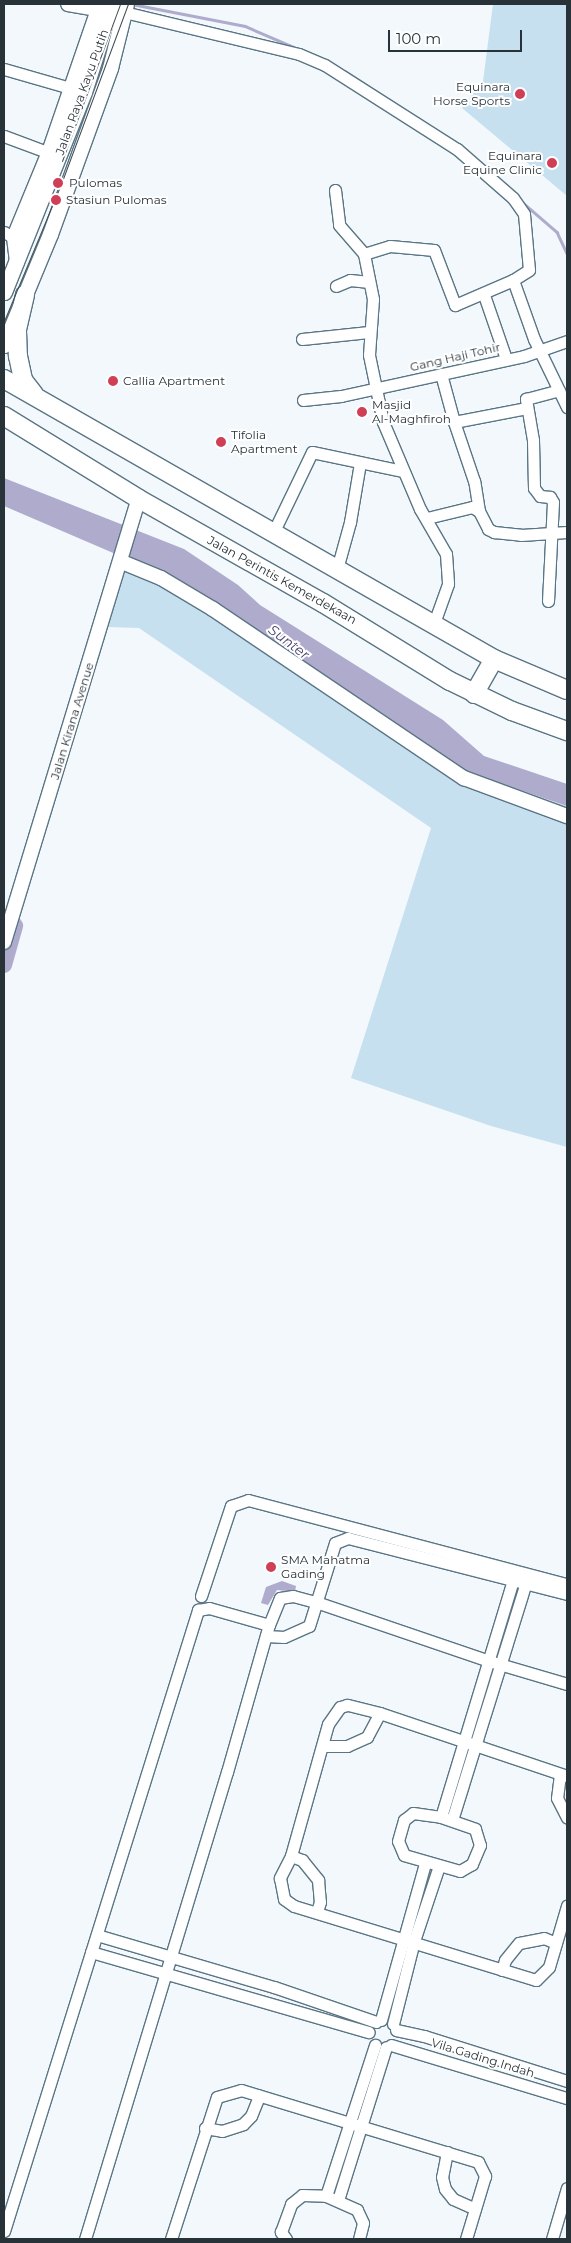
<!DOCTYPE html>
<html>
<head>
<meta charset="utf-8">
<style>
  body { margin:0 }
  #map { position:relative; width:571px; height:2243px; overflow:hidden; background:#f2f8fb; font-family:Montserrat,sans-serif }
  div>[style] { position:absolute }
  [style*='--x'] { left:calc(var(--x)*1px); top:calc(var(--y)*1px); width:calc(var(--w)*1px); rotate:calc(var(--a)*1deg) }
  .green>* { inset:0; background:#c7e0f0 }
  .water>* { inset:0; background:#afabcd }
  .stream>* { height:2.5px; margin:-1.25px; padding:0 1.25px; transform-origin:1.25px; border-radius:1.25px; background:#afabcd }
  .river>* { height:16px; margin:-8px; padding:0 8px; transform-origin:8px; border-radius:8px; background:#afabcd }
  .roads { filter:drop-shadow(1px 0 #5a7585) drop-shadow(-1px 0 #5a7585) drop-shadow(0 1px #5a7585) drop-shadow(0 -1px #5a7585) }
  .minor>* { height:11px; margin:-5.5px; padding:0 5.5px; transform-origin:5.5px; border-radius:5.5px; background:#fff }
  .tertiary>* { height:14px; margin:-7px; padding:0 7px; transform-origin:7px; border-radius:7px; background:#fff }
  .secondary>* { height:15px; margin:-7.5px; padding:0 7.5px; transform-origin:7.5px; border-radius:7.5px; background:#fff }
  .trunk>* { height:18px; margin:-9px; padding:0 9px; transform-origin:9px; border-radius:9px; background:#fff }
  .tram>* { height:1px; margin:-0.5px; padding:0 0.5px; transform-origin:0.5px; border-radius:0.5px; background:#404a51 }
  .dots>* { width:14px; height:14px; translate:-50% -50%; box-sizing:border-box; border:2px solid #fff; border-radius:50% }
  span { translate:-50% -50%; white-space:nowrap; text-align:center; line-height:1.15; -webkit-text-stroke:4px #fff; paint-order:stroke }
  .poi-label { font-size:12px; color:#273239 }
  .right { translate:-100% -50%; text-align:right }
  .left { translate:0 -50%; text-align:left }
  .street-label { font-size:12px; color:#273239 }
  .water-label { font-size:14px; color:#473e6d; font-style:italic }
  .frame { position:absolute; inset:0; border:5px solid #273239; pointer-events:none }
  .scale { position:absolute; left:388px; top:30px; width:134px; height:22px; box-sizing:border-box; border:2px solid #273239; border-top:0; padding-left:6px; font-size:15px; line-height:18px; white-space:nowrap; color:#273239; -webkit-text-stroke:4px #fff; paint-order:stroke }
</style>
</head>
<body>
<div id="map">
  <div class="green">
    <i style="clip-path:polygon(493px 4px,567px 4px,567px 196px,462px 108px,483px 81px)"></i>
    <i style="clip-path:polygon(126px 564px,138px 567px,461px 770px,567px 806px,567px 1147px,491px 1126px,351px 1078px,431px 828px,139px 628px,107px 627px)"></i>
  </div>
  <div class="water">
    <i style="clip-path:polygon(4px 478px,184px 549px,238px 585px,260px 605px,443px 720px,484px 756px,567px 784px,567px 806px,461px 770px,169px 577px,4px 506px)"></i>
    <i style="clip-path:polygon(282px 1581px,296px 1586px,295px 1592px,277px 1590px,268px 1605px,261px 1603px,266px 1587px)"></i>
  </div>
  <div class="stream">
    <i style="--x:132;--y:4;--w:115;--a:11"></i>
    <i style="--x:245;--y:26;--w:53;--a:23.2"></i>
    <i style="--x:345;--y:71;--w:72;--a:33"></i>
    <i style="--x:521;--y:201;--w:48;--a:40.7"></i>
    <i style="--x:557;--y:232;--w:23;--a:65"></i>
  </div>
  <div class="river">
    <i style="--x:4;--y:965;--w:41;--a:-74.2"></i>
  </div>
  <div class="roads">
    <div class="minor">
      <i style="--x:124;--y:12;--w:180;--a:13.5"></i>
      <i style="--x:299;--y:54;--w:28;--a:23"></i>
      <i style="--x:325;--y:65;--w:156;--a:32.5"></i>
      <i style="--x:457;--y:149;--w:74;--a:41.2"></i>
      <i style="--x:513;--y:198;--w:19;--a:55"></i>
      <i style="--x:524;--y:214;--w:56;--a:84.9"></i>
      <i style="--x:529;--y:270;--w:19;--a:148"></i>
      <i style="--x:4;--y:69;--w:76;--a:16"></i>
      <i style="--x:4;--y:136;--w:54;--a:20.4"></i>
      <i style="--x:335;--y:190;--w:35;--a:83"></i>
      <i style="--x:339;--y:225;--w:38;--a:49"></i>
      <i style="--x:364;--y:254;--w:46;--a:78.7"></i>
      <i style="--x:373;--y:299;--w:56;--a:94.1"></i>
      <i style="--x:369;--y:355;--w:68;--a:78.2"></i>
      <i style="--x:383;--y:422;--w:95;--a:67"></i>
      <i style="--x:420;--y:509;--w:52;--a:60"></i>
      <i style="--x:446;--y:554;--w:30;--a:86"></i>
      <i style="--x:448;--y:584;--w:41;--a:109.7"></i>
      <i style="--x:4;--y:232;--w:20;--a:30"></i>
      <i style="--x:364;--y:254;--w:27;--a:-17"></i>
      <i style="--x:390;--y:246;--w:44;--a:5.2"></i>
      <i style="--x:434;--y:250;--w:59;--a:69.1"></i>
      <i style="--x:455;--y:305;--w:63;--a:-23.3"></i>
      <i style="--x:513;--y:280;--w:63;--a:70.4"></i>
      <i style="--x:534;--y:339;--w:76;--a:64.1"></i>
      <i style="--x:336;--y:286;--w:15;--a:-23"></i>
      <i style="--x:350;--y:280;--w:19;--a:6"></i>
      <i style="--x:484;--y:295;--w:68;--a:71"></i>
      <i style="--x:302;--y:339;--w:67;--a:-6"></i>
      <i style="--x:441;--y:374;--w:50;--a:74.8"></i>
      <i style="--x:303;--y:400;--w:38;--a:-6"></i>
      <i style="--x:341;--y:396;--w:187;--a:-12.3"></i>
      <i style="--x:524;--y:356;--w:46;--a:-19.2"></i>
      <i style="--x:479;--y:511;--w:30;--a:-99"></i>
      <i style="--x:474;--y:481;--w:62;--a:-108.7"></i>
      <i style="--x:454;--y:422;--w:74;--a:-10.9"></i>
      <i style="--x:427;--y:518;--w:46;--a:-13.7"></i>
      <i style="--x:472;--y:507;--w:8;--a:30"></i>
      <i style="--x:479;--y:511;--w:20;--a:63"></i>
      <i style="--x:488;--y:529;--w:7;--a:27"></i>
      <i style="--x:494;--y:532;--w:27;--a:6"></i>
      <i style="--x:521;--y:535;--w:46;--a:-3.7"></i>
      <i style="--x:273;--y:533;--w:90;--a:-64.3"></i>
      <i style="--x:312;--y:452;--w:93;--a:11.8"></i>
      <i style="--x:337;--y:569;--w:49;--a:-74.5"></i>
      <i style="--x:350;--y:522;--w:60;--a:-80.4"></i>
      <i style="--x:548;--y:601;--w:99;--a:-87.1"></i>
      <i style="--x:553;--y:502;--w:6;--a:-121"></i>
      <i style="--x:550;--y:497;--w:10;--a:-174"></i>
      <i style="--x:540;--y:496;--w:10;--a:-127"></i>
      <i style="--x:534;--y:488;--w:48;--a:-91.2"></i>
      <i style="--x:533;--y:440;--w:42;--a:-99.7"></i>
      <i style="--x:526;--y:399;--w:34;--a:-15"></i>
      <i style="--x:201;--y:1596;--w:95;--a:-71.6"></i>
      <i style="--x:231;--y:1506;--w:18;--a:-19"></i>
      <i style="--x:248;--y:1500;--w:330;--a:14.8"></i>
      <i style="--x:266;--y:1636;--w:18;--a:3"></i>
      <i style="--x:284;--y:1637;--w:27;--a:-24"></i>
      <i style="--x:309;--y:1626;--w:87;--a:-72.6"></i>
      <i style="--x:335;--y:1543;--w:14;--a:-21"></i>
      <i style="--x:348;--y:1538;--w:226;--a:14.3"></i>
      <i style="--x:323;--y:1746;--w:24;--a:0"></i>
      <i style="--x:347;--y:1746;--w:22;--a:-24"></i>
      <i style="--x:367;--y:1737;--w:27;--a:-62"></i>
      <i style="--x:560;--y:1774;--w:24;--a:97"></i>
      <i style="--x:557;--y:1798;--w:22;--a:63"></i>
      <i style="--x:567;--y:1776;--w:197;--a:-161.4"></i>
      <i style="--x:380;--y:1713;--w:34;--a:-166"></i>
      <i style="--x:347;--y:1705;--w:7;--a:164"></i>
      <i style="--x:340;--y:1707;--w:21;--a:125"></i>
      <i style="--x:328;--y:1724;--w:137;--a:105.7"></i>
      <i style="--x:291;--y:1856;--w:25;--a:117"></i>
      <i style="--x:280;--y:1878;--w:21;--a:79"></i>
      <i style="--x:284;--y:1899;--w:12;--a:35"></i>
      <i style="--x:294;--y:1906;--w:253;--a:17"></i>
      <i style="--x:536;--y:1980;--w:18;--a:-45"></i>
      <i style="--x:549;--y:1967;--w:64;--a:-73.6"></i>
      <i style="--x:413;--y:1813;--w:28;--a:8"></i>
      <i style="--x:441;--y:1817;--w:36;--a:19"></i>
      <i style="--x:475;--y:1829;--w:17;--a:73"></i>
      <i style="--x:480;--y:1845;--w:21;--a:113"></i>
      <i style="--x:472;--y:1864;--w:14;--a:150"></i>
      <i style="--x:460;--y:1871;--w:58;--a:-164.1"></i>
      <i style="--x:404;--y:1855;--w:15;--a:-113"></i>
      <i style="--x:398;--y:1841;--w:22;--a:-74"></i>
      <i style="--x:404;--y:1820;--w:11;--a:-38"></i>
      <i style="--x:441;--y:1817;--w:248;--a:-73.1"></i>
      <i style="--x:452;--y:1820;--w:248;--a:-72.7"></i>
      <i style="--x:291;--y:1856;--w:12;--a:20"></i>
      <i style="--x:302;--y:1860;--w:26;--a:51"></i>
      <i style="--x:318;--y:1880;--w:22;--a:85"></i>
      <i style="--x:320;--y:1902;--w:9;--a:108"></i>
      <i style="--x:97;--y:1935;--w:184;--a:16.4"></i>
      <i style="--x:274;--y:1987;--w:108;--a:18.9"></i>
      <i style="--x:91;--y:1952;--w:289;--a:16.1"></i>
      <i style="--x:502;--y:1970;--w:10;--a:-73"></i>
      <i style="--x:505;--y:1960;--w:22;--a:-51"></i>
      <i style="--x:519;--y:1943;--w:25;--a:-11"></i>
      <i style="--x:544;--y:1938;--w:13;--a:23"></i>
      <i style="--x:381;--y:2020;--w:163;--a:-74.3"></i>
      <i style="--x:393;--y:2024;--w:86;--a:-75.8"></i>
      <i style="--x:414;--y:1941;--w:79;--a:-71.6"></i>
      <i style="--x:396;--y:2030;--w:29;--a:12"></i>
      <i style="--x:424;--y:2036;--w:150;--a:17.5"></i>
      <i style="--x:391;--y:2045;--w:184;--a:16.8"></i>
      <i style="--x:205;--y:2128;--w:17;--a:10"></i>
      <i style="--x:222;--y:2131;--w:22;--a:-18"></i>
      <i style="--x:243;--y:2124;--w:11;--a:-45"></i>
      <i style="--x:251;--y:2116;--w:22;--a:-68"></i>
      <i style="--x:447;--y:2152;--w:25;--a:101"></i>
      <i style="--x:442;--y:2177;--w:12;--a:76"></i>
      <i style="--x:445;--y:2189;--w:13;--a:51"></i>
      <i style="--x:453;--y:2199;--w:24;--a:24"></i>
      <i style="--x:326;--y:2196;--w:159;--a:-72"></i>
      <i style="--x:338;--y:2200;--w:160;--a:-72.6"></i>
      <i style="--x:4;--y:2231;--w:651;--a:-72.65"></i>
      <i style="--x:198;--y:1610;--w:11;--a:-10"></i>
      <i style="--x:209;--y:1608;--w:62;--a:15.8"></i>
      <i style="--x:85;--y:2239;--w:488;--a:-73.1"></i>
      <i style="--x:227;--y:1772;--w:153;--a:-74.1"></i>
      <i style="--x:269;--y:1625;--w:29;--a:-68"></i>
      <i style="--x:280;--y:1598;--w:13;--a:-9"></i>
      <i style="--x:293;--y:1596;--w:24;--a:15"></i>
      <i style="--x:316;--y:1602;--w:183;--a:18.8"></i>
      <i style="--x:489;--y:1661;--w:81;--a:16.4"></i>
      <i style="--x:171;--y:2239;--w:149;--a:-72.1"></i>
      <i style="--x:217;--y:2097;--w:25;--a:-16"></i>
      <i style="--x:241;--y:2090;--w:248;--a:16.9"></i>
      <i style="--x:478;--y:2162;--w:16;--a:63"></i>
      <i style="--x:485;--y:2176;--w:66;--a:106.8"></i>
      <i style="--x:286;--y:2239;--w:9;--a:-126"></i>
      <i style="--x:281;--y:2232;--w:30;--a:-70"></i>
      <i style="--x:291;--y:2204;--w:14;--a:-39"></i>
      <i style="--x:302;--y:2195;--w:24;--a:2"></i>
      <i style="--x:326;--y:2196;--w:34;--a:24"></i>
      <i style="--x:357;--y:2210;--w:14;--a:65"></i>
      <i style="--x:363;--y:2223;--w:16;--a:104"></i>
      <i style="--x:552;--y:2239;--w:53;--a:-73.6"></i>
    </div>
    <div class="tertiary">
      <i style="--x:68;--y:4;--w:40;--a:10"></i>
      <i style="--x:17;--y:262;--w:25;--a:-97"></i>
      <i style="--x:14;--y:237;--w:92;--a:-67.6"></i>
      <i style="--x:49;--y:152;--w:157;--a:-71"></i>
      <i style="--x:122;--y:562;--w:42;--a:22.3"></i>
      <i style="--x:161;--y:578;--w:61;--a:30.8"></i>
      <i style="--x:213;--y:609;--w:303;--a:34"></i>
      <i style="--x:464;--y:778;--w:110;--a:20.3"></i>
      <i style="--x:4;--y:942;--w:463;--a:-73.1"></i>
    </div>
    <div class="secondary">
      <i style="--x:4;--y:292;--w:215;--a:-68.2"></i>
      <i style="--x:84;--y:92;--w:92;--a:-72.3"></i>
      <i style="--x:4;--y:345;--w:120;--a:-67.5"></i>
      <i style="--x:50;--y:234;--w:177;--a:-70.1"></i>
      <i style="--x:110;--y:68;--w:66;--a:-76"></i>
    </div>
    <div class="trunk">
      <i style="--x:25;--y:295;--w:37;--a:103"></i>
      <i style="--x:17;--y:331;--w:25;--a:88"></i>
      <i style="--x:18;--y:356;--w:25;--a:78"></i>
      <i style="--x:23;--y:380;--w:18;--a:52"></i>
      <i style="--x:4;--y:379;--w:564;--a:29.74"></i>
      <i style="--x:494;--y:659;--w:79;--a:23"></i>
      <i style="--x:4;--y:416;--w:158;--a:31.6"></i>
      <i style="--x:139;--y:499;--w:211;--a:29.5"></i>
      <i style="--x:323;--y:603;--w:149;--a:31.6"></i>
      <i style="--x:450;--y:681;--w:69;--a:25.8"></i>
      <i style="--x:512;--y:711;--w:59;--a:20"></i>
      <i style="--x:474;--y:694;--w:40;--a:-60.3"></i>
    </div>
  </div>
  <div class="tram">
    <i style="--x:62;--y:161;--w:167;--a:-69.7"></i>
    <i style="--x:4;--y:321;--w:148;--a:-67.4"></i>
    <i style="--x:61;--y:184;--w:192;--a:-69.6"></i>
  </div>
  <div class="dots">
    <i style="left:520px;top:94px;background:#cf3f55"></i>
    <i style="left:552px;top:163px;background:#cf3f55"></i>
    <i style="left:58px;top:183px;background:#cf3f55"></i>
    <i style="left:56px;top:200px;background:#cf3f55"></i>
    <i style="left:113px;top:381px;background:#cf3f55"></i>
    <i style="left:362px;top:412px;background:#cf3f55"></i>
    <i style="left:221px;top:442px;background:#cf3f55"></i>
    <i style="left:271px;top:1567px;background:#cf3f55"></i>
  </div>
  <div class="poi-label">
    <span class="right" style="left:510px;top:94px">Equinara<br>Horse Sports</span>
    <span class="right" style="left:542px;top:163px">Equinara<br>Equine Clinic</span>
    <span class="left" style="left:69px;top:183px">Pulomas</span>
    <span class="left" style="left:66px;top:200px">Stasiun Pulomas</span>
    <span class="left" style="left:123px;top:381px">Callia Apartment</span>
    <span class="left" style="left:372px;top:412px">Masjid<br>Al-Maghfiroh</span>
    <span class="left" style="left:231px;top:442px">Tifolia<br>Apartment</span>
    <span class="left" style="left:281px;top:1567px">SMA Mahatma<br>Gading</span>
  </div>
  <div class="street-label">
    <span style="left:82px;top:92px;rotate:-70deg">Jalan Raya Kayu Putih</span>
    <span style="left:455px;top:357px;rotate:-13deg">Gang Haji Tohir</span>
    <span style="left:282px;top:580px;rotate:29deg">Jalan Perintis Kemerdekaan</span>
    <span style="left:72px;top:721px;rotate:-73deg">Jalan Kirana Avenue</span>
    <span style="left:483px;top:2058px;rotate:17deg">Vila Gading Indah</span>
  </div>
  <div class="water-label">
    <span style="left:289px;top:642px;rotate:37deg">Sunter</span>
  </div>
  <div class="frame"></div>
  <div class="scale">100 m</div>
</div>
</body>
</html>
